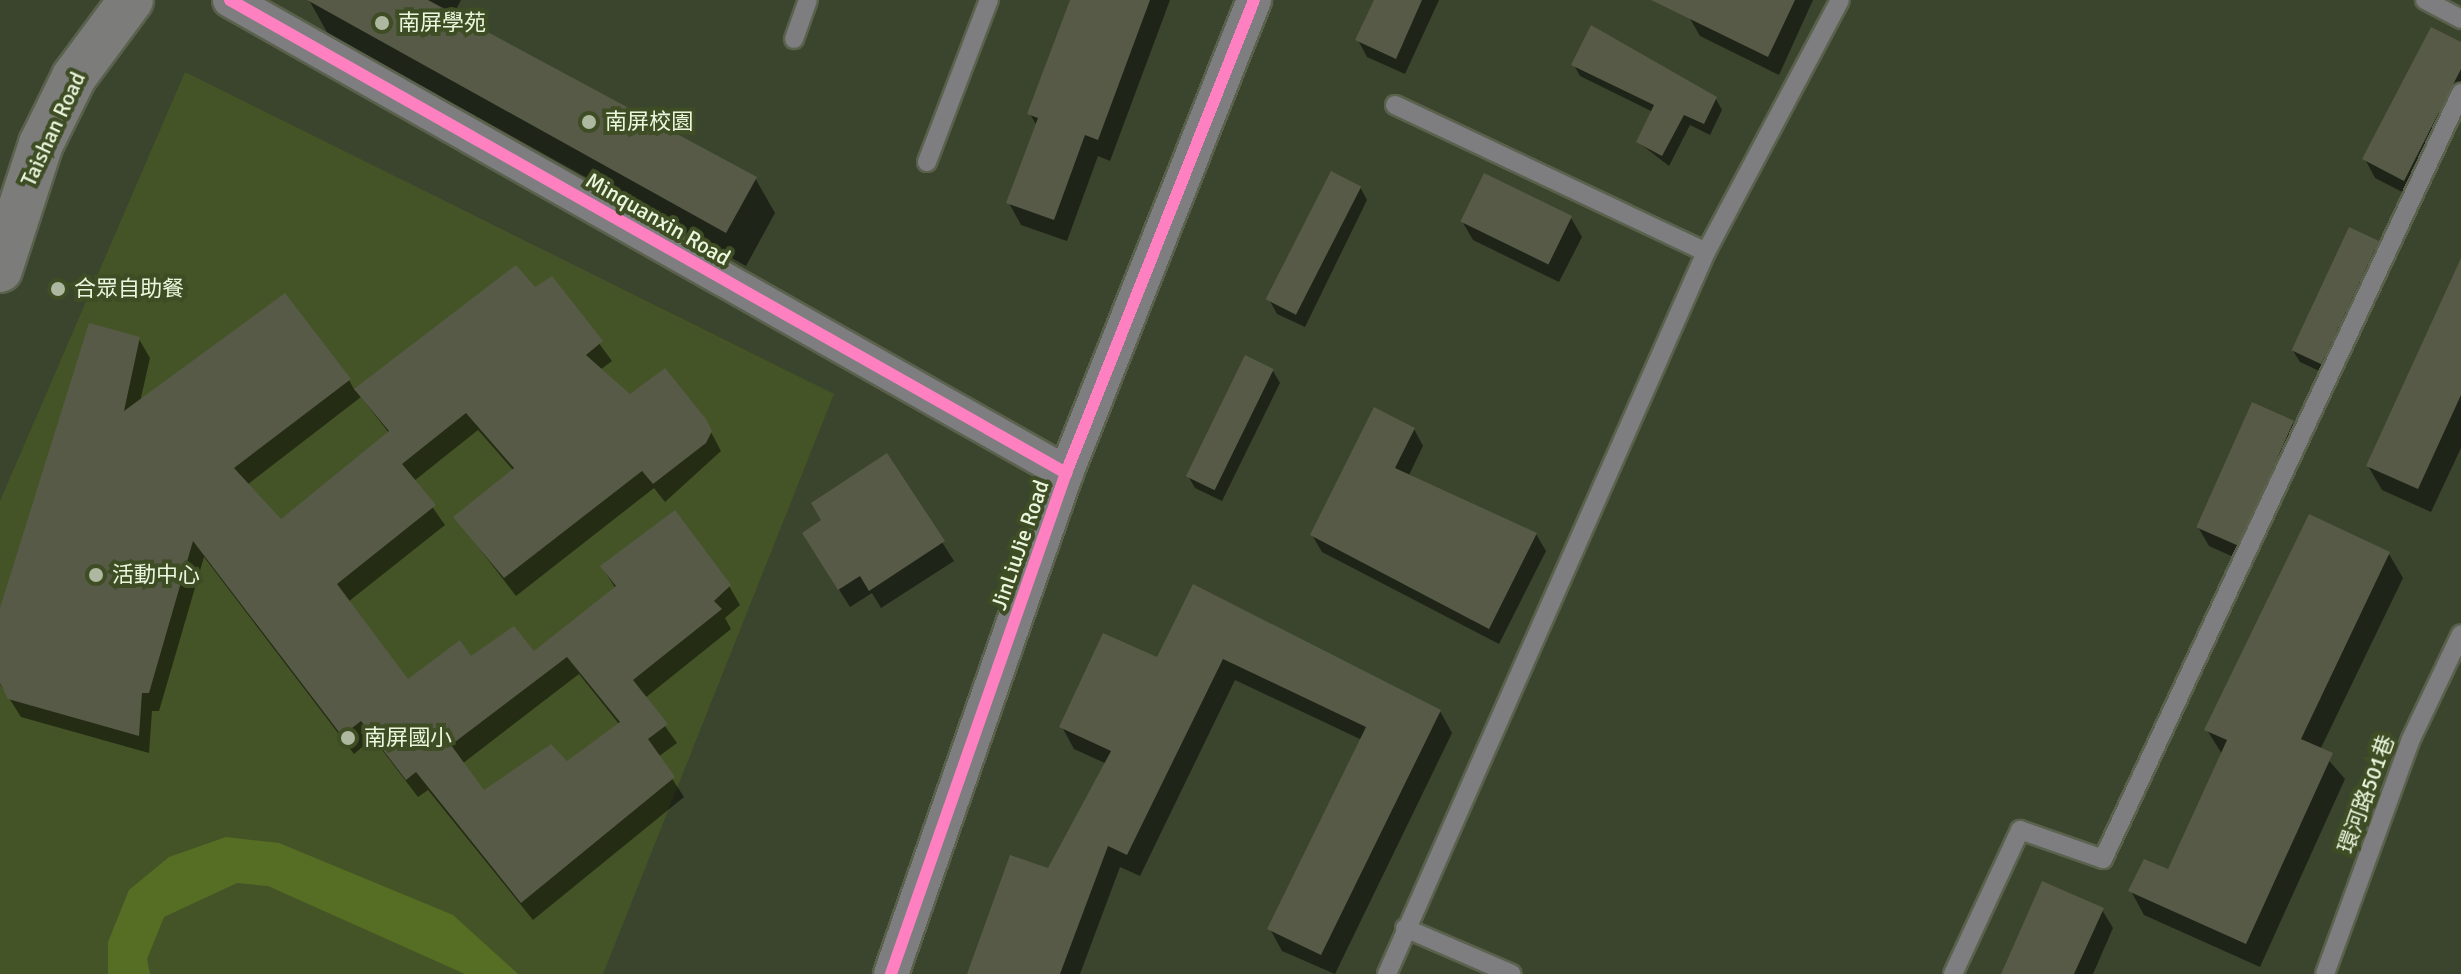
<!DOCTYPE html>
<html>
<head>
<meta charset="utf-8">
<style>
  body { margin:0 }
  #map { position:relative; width:2461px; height:974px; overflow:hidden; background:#3b442d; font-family:Signika,"Noto Sans TC",sans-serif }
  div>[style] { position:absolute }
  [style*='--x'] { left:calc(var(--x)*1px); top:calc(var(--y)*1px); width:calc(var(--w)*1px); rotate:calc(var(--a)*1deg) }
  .built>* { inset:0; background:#445427 }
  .green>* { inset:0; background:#566e23 }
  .shadow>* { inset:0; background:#0007 }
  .building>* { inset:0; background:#565a47; transform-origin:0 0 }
  .roads { filter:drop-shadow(2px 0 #5a624e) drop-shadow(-2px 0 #5a624e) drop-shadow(0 2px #5a624e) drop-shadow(0 -2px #5a624e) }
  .service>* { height:18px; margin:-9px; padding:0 9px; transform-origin:9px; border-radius:9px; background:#7e7d7f }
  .minor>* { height:34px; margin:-17px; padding:0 17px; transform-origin:17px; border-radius:17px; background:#7e7d7f }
  .primary>* { height:44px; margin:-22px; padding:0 22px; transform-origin:22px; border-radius:22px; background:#7c7c7a }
  .cycleway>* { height:12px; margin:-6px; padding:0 6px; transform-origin:6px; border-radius:6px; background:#ff80c0 }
  .dots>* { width:22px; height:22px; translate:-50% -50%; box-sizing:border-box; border:4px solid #3e4d24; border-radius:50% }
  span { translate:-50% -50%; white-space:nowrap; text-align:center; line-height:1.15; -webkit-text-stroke:8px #3e4d24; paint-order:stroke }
  .poi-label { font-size:22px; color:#ecf6de }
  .left { translate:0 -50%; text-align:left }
  .street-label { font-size:22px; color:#ecf6de }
</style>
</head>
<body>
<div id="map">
  <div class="built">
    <i style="clip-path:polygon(185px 72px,834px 394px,603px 974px,0 974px,0 501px)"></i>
  </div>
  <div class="green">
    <i style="clip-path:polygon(226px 837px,279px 843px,453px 915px,518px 974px,465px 974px,268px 886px,237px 883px,164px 917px,147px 959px,150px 974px,108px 974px,108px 942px,129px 890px,169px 857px)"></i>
  </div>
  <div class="shadow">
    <i style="clip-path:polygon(309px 0,461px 0,453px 15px,755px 178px,775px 213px,746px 266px,328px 34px)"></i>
    <i style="clip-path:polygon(1072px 0,1170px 0,1110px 161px,1098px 156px,1067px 241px,1021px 225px,1009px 203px,1037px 126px,1030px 114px)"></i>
    <i style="clip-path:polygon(1376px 0,1439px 0,1405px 74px,1367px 57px,1358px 40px)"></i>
    <i style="clip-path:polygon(1656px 0,1813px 0,1779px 75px,1700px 36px,1689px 17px)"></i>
    <i style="clip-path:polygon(2461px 44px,2461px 108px,2414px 198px,2375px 178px,2365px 159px)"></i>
    <i style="clip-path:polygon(1574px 65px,1716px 99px,1722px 110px,1710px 135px,1690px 125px,1669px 166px,1638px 142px,1653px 112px,1580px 76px)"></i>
    <i style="clip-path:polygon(1360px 187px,1367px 200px,1305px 327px,1277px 314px,1270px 301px)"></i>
    <i style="clip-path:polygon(1571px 218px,1582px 237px,1559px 282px,1473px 240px,1462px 221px)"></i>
    <i style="clip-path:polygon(2377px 242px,2384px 255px,2328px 375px,2300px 362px,2292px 349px)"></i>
    <i style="clip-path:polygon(2461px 263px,2461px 448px,2431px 512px,2382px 490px,2368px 466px)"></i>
    <i style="clip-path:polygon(evenodd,515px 268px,534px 289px,551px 278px,612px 361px,600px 370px,630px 397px,711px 432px,721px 451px,665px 502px,654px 488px,516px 596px,456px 518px,514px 471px,478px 430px,414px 481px,445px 525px,348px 602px,408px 682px,471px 658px,534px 653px,616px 589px,602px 567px,729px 586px,740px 605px,725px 618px,731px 629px,645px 698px,677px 743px,658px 757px,684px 797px,533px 920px,428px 790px,418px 797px,373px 738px,354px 754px,204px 557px,159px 711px,152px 711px,149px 753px,21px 717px,0 684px,0 618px,139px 339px,150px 358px,140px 402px,349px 380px,355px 391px,515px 268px,361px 397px,389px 433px,281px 521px,247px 485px,361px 397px,515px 268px,579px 674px,619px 724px,566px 764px,483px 793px,462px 764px,579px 674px)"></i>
    <i style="clip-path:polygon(1273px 371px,1280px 383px,1222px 501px,1195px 488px,1188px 476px)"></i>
    <i style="clip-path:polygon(2292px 422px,2303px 441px,2247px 563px,2209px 546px,2198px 527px)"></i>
    <i style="clip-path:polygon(1414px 429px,1423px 446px,1408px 477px,1536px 534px,1546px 551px,1499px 644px,1322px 552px,1312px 535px)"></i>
    <i style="clip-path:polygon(887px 456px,954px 561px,881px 608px,872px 593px,850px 607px,815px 552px,824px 521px)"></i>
    <i style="clip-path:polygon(2389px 554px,2403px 578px,2320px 750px,2345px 779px,2260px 967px,2144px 915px,2131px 891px,2169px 872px,2222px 754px,2207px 730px)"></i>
    <i style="clip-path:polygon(1194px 586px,1440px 711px,1452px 733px,1335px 974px,1282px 951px,1270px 929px,1362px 740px,1235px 680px,1140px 876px,1120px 867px,1080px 974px,970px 974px,1049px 870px,1107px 764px,1074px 749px,1062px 727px,1158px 660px)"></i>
    <i style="clip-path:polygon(2102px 910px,2113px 928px,2093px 974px,2003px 974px)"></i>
  </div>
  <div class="building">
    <i style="clip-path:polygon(307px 0,428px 0,757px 177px,726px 233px)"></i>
    <i style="clip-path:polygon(1070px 0,1150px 0,1098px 140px,1085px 135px,1054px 220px,1006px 203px,1038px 118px,1027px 114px)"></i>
    <i style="clip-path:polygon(1374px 0,1422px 0,1396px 59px,1355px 40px)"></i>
    <i style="clip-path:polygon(1651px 0,1795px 0,1768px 57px)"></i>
    <i style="clip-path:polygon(1591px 25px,1717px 97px,1704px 124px,1684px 115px,1662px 156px,1636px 142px,1654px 105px,1571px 65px)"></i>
    <i style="clip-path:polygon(2431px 27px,2461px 42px,2461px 69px,2404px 181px,2362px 159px)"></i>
    <i style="left:1331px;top:171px;width:34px;height:144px;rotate:27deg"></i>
    <i style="left:1484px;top:173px;width:98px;height:54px;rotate:26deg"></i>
    <i style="left:2349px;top:227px;width:33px;height:136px;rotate:25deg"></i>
    <i style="clip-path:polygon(2461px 258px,2461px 395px,2418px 489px,2366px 466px)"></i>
    <i style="clip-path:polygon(evenodd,516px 265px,535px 287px,552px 276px,603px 341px,586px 355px,630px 394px,665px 368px,706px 419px,712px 431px,706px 443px,653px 484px,642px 471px,504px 578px,453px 517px,514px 468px,466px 413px,402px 464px,436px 505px,337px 584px,408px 679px,460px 640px,471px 656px,514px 626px,534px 651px,616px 586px,600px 566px,675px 510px,731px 585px,714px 601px,722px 609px,633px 680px,668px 724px,648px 739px,675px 777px,521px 903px,416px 772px,406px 780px,361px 721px,342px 736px,193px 541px,149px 693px,142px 693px,139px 736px,8px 699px,0 683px,0 608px,89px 323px,140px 337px,124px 411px,285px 293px,351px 379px,234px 468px,281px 519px,389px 431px,354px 389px,516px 265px,567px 657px,620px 722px,567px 761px,551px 744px,484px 790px,451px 745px,567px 657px)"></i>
    <i style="left:1245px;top:355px;width:32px;height:135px;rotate:26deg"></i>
    <i style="left:2252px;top:402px;width:46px;height:137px;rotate:24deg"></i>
    <i style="clip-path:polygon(1374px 407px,1415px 428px,1395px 468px,1537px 533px,1489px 629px,1310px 535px)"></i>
    <i style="clip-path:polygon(887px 453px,945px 541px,869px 591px,860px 576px,838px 590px,802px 533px,821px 520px,811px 503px)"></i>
    <i style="clip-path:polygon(2309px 514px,2390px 552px,2301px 739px,2333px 753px,2246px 944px,2128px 891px,2144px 859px,2168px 869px,2227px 740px,2204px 730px)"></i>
    <i style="clip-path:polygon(1193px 584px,1441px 710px,1321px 955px,1267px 929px,1366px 727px,1223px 659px,1127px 855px,1108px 846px,1060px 974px,967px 974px,1010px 855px,1048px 868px,1111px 751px,1059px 727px,1103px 633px,1157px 657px)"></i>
    <i style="clip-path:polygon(2042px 881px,2104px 908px,2074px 974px,2001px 974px)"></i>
  </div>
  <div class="roads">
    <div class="service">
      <i style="--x:2425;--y:0;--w:41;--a:27.8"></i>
      <i style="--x:794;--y:39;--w:41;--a:-70.3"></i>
      <i style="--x:927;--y:162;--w:173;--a:-69.1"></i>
      <i style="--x:1706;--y:252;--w:285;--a:-62"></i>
      <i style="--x:1405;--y:928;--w:116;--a:23.3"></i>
      <i style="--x:1387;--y:974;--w:789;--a:-66.16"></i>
      <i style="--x:1706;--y:252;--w:344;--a:-154.7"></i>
      <i style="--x:1953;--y:974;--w:159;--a:-65"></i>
      <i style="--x:2020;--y:830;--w:88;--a:19.3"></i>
      <i style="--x:2103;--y:859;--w:846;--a:-64.95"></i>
      <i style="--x:2325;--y:974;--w:250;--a:-69.9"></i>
      <i style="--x:2411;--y:739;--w:116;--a:-64.5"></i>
    </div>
    <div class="minor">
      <i style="--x:230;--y:0;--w:961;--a:29.5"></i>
      <i style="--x:891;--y:974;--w:531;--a:-70.75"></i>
      <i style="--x:1066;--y:473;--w:509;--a:-68.32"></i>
    </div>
    <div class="primary">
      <i style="--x:0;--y:270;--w:133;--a:-72"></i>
      <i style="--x:41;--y:144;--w:75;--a:-63.8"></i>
      <i style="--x:74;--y:77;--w:96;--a:-53.5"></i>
    </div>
  </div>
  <div class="cycleway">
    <i style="--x:230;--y:0;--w:961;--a:29.5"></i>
    <i style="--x:891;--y:974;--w:531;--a:-70.75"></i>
    <i style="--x:1066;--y:473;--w:509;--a:-68.32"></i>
  </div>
  <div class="dots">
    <i style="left:382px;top:23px;background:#aeb8a0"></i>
    <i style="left:589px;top:122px;background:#aeb8a0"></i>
    <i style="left:58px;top:289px;background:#aeb8a0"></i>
    <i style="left:96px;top:575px;background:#aeb8a0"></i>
    <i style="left:348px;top:738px;background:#aeb8a0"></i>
  </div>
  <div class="poi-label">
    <span class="left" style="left:398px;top:23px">南屏學苑</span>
    <span class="left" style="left:605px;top:122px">南屏校園</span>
    <span class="left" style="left:74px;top:289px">合眾自助餐</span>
    <span class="left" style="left:112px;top:575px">活動中心</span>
    <span class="left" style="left:364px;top:738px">南屏國小</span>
  </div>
  <div class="street-label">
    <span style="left:53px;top:129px;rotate:-65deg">Taishan Road</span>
    <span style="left:658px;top:219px;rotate:30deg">Minquanxin Road</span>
    <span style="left:1020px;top:545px;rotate:-71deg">JinLiuJie Road</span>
    <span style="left:2366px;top:794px;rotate:-70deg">環河路501巷</span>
  </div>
</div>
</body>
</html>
